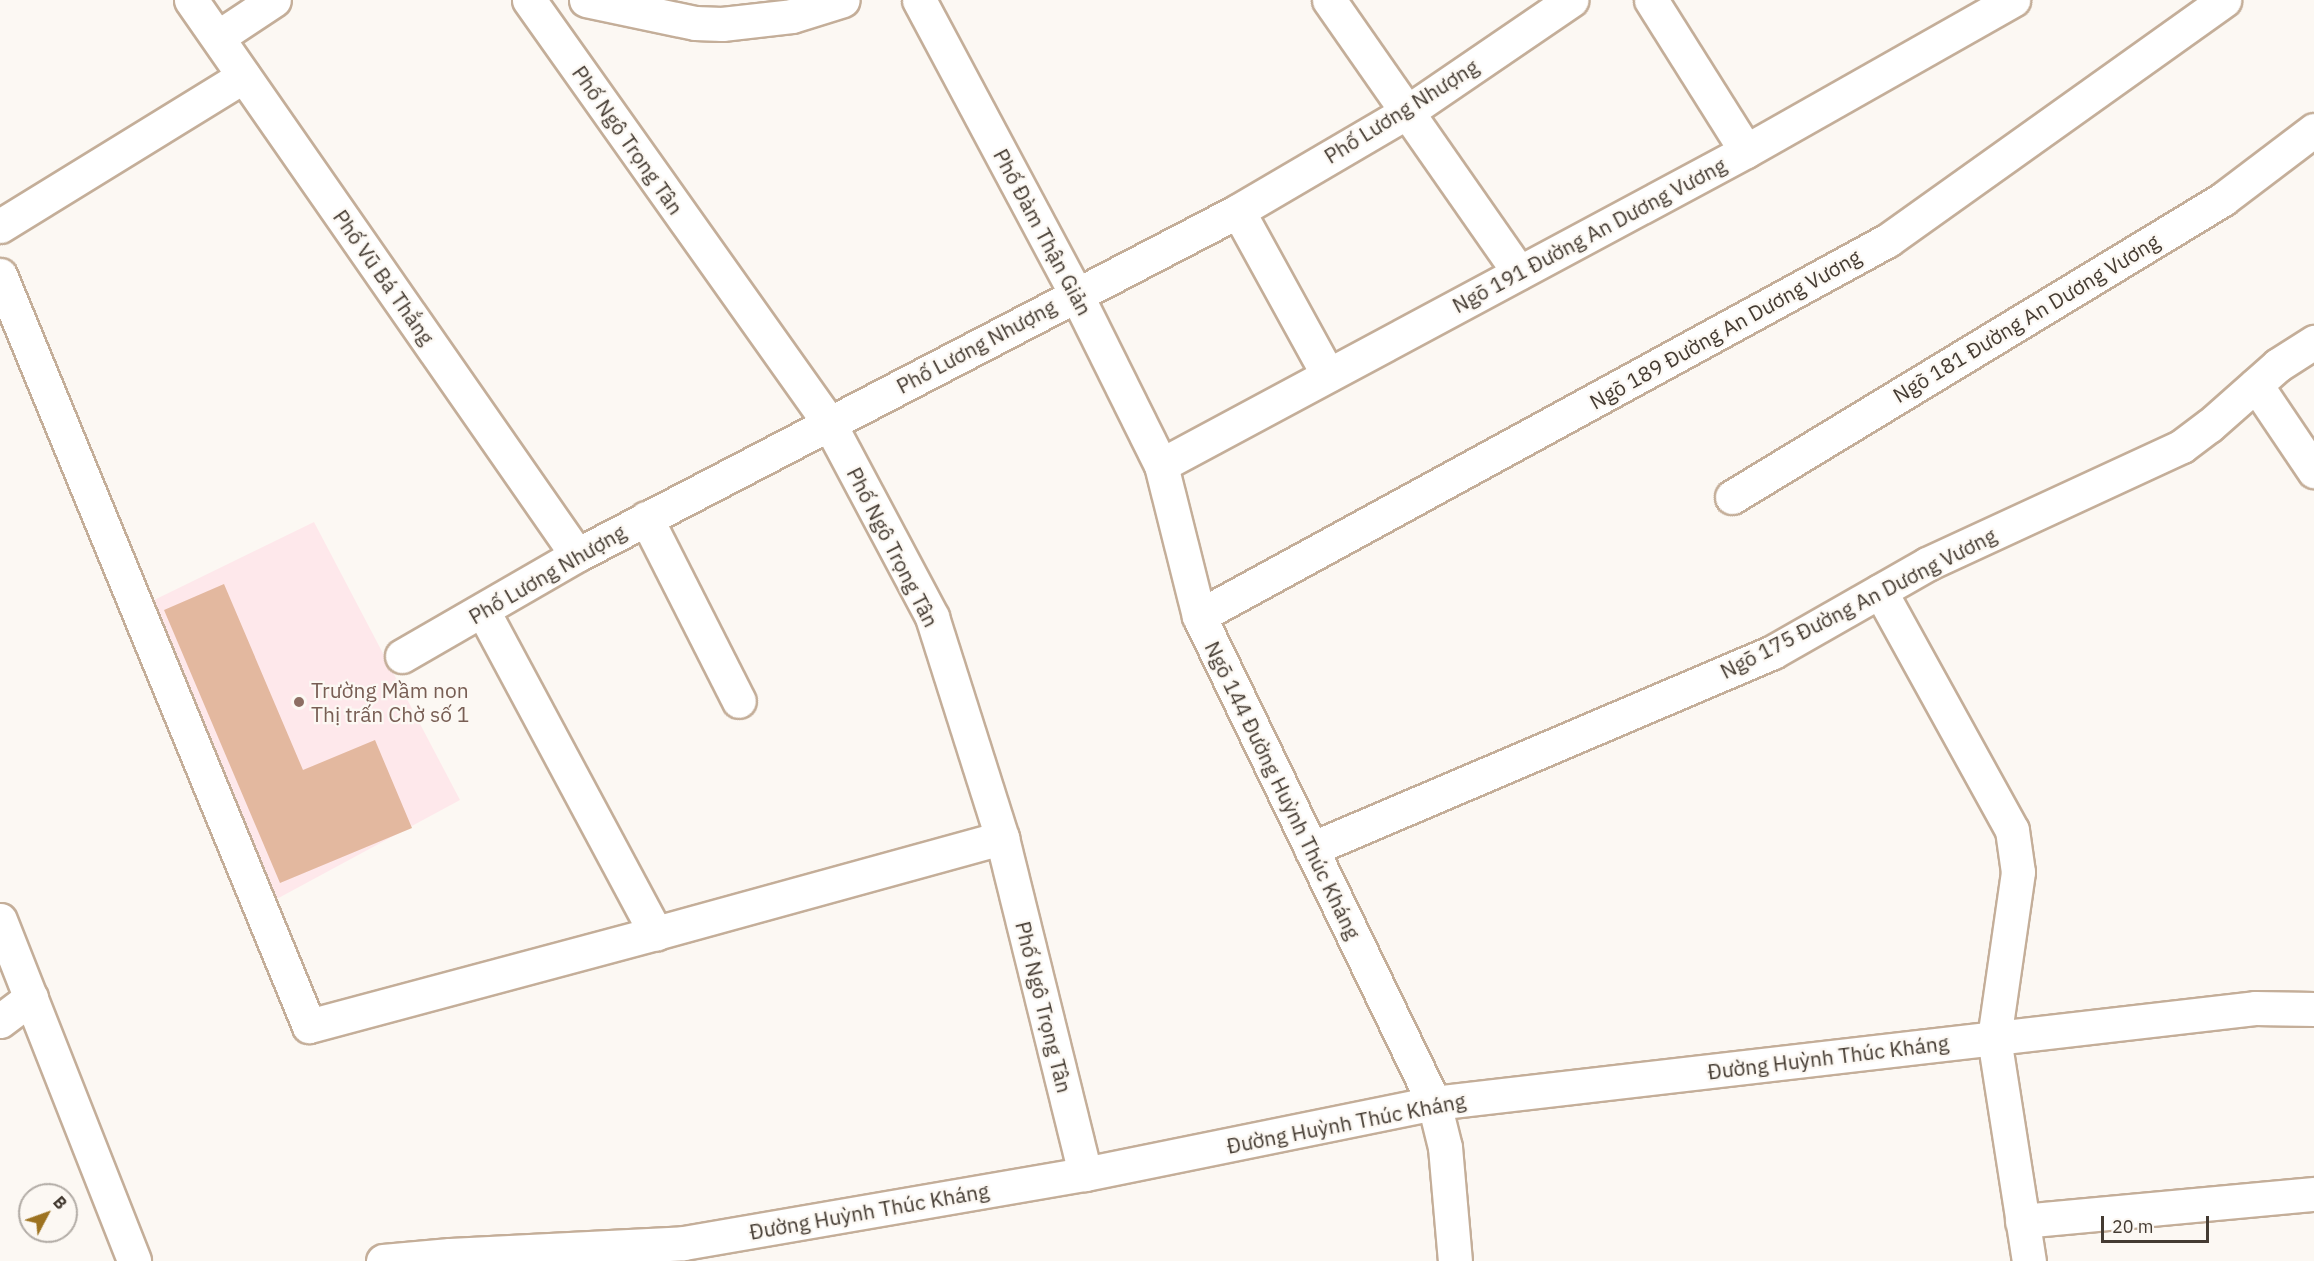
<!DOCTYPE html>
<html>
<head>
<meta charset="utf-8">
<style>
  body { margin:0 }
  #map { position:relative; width:2314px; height:1261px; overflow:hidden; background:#fcf8f3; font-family:"IBM Plex Sans",sans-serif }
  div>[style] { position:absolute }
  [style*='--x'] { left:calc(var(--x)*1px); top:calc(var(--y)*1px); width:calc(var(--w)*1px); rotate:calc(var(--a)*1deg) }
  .education>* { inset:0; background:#fee8eb }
  .building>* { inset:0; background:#e3b89f }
  .roads { filter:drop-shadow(2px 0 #c4ae99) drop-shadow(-2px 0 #c4ae99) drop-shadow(0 2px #c4ae99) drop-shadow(0 -2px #c4ae99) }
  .minor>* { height:33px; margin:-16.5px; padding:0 16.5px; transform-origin:16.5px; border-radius:16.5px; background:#fff }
  .major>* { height:33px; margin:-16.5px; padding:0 16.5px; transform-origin:16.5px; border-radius:16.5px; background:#fff }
  .dots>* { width:16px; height:16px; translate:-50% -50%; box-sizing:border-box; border:3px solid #fcf8f3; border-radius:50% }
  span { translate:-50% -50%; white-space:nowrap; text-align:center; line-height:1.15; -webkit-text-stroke:4.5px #fcf8f3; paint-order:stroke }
  .street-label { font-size:21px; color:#443b32 }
  .education-label { font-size:21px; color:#785e54 }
  .left { translate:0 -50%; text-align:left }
  .north { position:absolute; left:18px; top:1183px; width:60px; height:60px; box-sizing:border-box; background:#fcf8f3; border:2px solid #b2aca6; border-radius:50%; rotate:49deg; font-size:16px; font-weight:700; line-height:24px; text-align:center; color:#443b32 }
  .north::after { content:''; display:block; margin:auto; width:21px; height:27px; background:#9d7321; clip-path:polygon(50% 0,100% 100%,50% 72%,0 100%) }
  .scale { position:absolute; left:2101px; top:1216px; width:108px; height:27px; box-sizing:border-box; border:3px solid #443b32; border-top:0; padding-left:8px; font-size:18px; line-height:21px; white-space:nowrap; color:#443b32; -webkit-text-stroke:4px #fcf8f3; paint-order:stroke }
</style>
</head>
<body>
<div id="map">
  <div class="education">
    <i style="clip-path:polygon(314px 522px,460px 800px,273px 901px,148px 603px)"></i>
  </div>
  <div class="building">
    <i style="clip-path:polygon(224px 584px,303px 770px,375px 740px,412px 828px,280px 883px,164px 610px)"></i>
  </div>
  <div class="roads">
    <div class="minor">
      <i style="--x:191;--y:0;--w:676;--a:55.18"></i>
      <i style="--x:529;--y:0;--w:519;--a:54.65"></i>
      <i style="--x:829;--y:423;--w:220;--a:62"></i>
      <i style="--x:932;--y:617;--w:232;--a:72.4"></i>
      <i style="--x:1002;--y:838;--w:346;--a:76.1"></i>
      <i style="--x:586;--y:0;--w:111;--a:11.9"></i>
      <i style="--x:695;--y:23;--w:27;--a:2"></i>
      <i style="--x:722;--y:24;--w:70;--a:-6.5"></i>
      <i style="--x:792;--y:16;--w:53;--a:-17.4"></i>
      <i style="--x:919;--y:0;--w:333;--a:61.9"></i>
      <i style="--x:1076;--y:294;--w:191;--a:63.6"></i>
      <i style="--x:1161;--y:465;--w:156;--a:75.9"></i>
      <i style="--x:1199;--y:616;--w:541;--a:64.24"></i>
      <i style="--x:1434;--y:1103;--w:45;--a:76"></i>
      <i style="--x:1445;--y:1147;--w:114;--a:85"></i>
      <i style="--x:1329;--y:0;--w:332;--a:55.1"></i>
      <i style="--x:1651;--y:0;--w:178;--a:57.8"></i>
      <i style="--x:218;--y:37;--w:67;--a:-33.5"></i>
      <i style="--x:1238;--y:211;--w:187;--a:61.2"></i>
      <i style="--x:0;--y:226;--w:286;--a:-31.6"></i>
      <i style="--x:0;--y:275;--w:812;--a:67.64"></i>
      <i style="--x:309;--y:1026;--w:359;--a:-15"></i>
      <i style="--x:2256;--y:385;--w:104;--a:56"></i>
      <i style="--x:1161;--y:465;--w:664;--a:-28.22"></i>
      <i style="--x:1746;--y:151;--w:307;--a:-29.5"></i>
      <i style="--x:1732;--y:497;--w:574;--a:-31.25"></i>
      <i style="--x:2223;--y:199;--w:114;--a:-37.2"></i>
      <i style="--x:646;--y:518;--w:205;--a:63.1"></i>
      <i style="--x:1880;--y:591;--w:273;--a:61.1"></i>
      <i style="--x:2012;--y:830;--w:42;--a:81.9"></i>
      <i style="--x:2018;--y:872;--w:168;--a:98.2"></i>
      <i style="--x:1994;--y:1038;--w:226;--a:81.1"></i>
      <i style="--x:483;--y:611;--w:366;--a:61.8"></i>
      <i style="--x:656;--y:933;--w:359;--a:-15.4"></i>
      <i style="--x:1199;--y:616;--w:785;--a:-28.62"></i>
      <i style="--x:1888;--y:240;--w:413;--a:-35.5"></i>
      <i style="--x:402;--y:656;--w:202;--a:-30"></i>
      <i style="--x:577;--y:555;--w:745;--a:-27.49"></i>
      <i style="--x:1238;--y:211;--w:196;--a:-30.4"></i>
      <i style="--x:1407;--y:112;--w:199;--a:-34.3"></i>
      <i style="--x:1311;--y:849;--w:502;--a:-23.09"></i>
      <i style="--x:1773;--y:652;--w:177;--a:-29.7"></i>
      <i style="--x:1927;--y:564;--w:281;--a:-24.8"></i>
      <i style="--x:2182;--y:446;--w:34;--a:-37"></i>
      <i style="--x:2209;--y:426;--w:92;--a:-41.5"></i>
      <i style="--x:2278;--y:365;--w:43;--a:-32.6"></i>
      <i style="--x:0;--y:920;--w:366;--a:68.5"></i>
      <i style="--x:0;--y:1021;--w:39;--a:-37"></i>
      <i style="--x:2022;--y:1221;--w:293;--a:-5.3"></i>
    </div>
    <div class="major">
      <i style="--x:383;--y:1261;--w:67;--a:-5.1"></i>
      <i style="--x:450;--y:1255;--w:234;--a:-2.9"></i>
      <i style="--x:684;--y:1243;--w:407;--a:-9.8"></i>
      <i style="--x:1085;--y:1174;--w:356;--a:-11.5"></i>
      <i style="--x:1434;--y:1103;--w:826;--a:-6.6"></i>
      <i style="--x:2255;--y:1008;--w:59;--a:1"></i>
    </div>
  </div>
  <div class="dots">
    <i style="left:299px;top:702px;background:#8d6e63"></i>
  </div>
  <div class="street-label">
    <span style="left:1401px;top:111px;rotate:-32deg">Phố Lương Nhượng</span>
    <span style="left:628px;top:140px;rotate:55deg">Phố Ngô Trọng Tân</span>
    <span style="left:1043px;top:232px;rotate:62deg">Phố Đàm Thận Giản</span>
    <span style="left:1589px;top:235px;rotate:-28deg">Ngõ 191 Đường An Dương Vương</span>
    <span style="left:384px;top:277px;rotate:55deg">Phố Vũ Bá Thắng</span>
    <span style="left:2026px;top:318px;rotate:-31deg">Ngõ 181 Đường An Dương Vương</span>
    <span style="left:1725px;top:329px;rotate:-29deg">Ngõ 189 Đường An Dương Vương</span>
    <span style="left:976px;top:346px;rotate:-28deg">Phố Lương Nhượng</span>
    <span style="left:893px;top:547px;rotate:63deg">Phố Ngô Trọng Tân</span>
    <span style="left:547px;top:574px;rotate:-30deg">Phố Lương Nhượng</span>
    <span style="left:1858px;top:603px;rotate:-27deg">Ngõ 175 Đường An Dương Vương</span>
    <span style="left:1283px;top:790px;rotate:64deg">Ngõ 144 Đường Huỳnh Thúc Kháng</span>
    <span style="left:1044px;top:1007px;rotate:76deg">Phố Ngô Trọng Tân</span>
    <span style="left:1828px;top:1057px;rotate:-7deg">Đường Huỳnh Thúc Kháng</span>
    <span style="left:1346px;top:1123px;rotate:-11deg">Đường Huỳnh Thúc Kháng</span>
    <span style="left:869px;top:1211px;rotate:-10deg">Đường Huỳnh Thúc Kháng</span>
  </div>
  <div class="education-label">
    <span class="left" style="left:311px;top:702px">Trường Mầm non<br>Thị trấn Chờ số 1</span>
  </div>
  <div class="north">B</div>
  <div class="scale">20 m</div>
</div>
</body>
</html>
